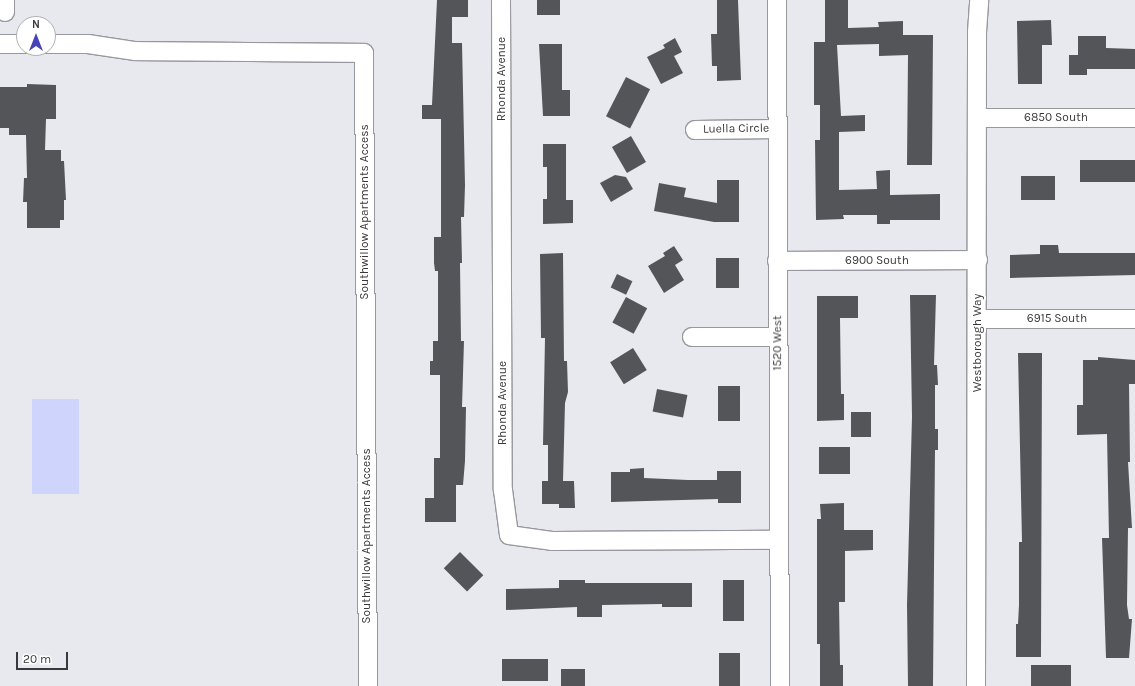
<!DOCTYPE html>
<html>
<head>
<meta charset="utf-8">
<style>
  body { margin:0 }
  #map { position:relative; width:1135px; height:686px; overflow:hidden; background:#e8e9ee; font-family:Karla,sans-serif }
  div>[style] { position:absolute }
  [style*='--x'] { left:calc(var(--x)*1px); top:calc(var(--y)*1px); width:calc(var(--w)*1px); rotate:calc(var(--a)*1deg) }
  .green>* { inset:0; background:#ced4fb; transform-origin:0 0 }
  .building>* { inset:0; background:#545559; transform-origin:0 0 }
  .roads { filter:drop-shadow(1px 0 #98999e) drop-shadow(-1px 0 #98999e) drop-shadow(0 1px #98999e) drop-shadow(0 -1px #98999e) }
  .minor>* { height:18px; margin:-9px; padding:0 9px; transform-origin:9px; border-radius:9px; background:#fff }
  span { translate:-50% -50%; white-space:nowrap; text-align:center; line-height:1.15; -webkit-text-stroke:4px #fff; paint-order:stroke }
  .street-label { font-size:12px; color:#39393b }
  .north { position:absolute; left:16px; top:16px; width:40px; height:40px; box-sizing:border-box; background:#fff; border:1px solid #b0b0b1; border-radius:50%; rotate:0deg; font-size:11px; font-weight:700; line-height:16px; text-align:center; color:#39393b }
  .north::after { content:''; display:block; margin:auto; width:14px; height:18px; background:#4743b9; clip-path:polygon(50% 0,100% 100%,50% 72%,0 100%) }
  .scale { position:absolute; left:16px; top:652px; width:52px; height:18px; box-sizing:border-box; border:2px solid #39393b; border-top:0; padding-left:5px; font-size:12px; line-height:14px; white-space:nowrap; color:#39393b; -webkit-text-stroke:3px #fff; paint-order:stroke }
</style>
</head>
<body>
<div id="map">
  <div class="green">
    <i style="left:32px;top:399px;width:47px;height:95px"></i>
  </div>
  <div class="building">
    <i style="clip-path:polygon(437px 0,468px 0,468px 17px,452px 17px,452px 43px,462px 43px,465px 185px,464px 217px,461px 217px,462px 263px,460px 263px,461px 341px,464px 341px,462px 407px,466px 407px,465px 461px,463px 485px,456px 485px,456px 522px,425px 522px,425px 498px,434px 498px,434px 458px,440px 458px,440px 375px,430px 375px,430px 361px,433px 361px,433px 341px,438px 341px,438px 271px,435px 271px,434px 263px,434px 237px,441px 237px,441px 119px,422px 119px,422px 105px,432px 105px)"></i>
    <i style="left:537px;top:0;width:23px;height:15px"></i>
    <i style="clip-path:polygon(717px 0,738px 0,741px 80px,717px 81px,717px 66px,712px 66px,711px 34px,717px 34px)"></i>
    <i style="clip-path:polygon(825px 0,848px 0,848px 28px,879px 27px,878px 22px,903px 21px,903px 35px,933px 35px,932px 165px,907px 165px,908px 55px,879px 56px,879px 44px,837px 45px,841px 116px,865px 115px,865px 131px,839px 132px,839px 190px,877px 189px,876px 171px,890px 170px,890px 195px,940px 194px,940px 220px,890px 220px,890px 224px,877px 224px,877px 215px,843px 215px,844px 219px,816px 220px,815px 140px,820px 140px,820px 105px,814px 105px,814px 42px,825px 42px)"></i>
    <i style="clip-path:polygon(1051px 20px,1052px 45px,1042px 45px,1042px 84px,1018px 84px,1017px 21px)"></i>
    <i style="clip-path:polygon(1078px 36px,1106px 36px,1106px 48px,1135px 49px,1135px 69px,1087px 69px,1087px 75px,1069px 75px,1069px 55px,1078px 55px)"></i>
    <i style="clip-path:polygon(675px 38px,682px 52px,674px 56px,683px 73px,661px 84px,647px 57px,665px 48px,663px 45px)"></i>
    <i style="clip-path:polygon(539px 44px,562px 44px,562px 90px,570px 90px,570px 116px,543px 116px)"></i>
    <i style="left:626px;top:77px;width:27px;height:44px;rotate:27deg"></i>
    <i style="clip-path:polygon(27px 84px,56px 85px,56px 119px,46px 119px,45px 150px,61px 150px,61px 161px,64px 161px,66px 200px,64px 200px,64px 220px,60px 220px,60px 228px,27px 228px,27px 202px,23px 202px,24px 178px,27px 178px,26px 135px,9px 135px,9px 128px,0 128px,0 87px,27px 87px)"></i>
    <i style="left:631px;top:136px;width:30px;height:22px;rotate:60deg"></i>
    <i style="clip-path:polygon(543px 144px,566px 144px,566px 200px,573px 200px,573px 223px,543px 224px,543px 199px,547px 199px,547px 167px,543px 167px)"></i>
    <i style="left:1080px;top:160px;width:55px;height:22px"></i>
    <i style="clip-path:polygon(615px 175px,626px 177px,633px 189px,611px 202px,600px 183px)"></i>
    <i style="left:1021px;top:176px;width:34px;height:24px"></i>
    <i style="clip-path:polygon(717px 180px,739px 180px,739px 222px,714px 222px,654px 211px,659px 183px,686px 188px,684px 197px,717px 203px)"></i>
    <i style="clip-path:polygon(1040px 245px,1058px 245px,1059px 253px,1135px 253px,1135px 275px,1010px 278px,1010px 255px,1040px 254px)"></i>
    <i style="clip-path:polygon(674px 246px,683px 260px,675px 265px,684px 280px,664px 293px,648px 266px,665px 256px,663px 253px)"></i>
    <i style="clip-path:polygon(563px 253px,564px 361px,567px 361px,568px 392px,565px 403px,563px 481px,574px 481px,575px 508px,559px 508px,559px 504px,542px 504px,542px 481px,548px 481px,548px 445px,543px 445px,545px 338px,541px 338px,540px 254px)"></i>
    <i style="left:716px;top:258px;width:23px;height:30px"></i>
    <i style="left:617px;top:274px;width:17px;height:15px;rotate:25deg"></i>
    <i style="clip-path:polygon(910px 295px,936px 295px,934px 365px,937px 365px,938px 385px,935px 385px,935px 429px,938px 429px,938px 450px,935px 450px,933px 686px,908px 686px,907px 605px,912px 417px)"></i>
    <i style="clip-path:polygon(817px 296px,858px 296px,858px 318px,840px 318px,841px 394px,844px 394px,844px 420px,817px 421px)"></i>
    <i style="left:626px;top:297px;width:24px;height:29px;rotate:28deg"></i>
    <i style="left:633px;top:348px;width:26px;height:27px;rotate:58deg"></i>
    <i style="clip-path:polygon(1018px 353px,1042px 353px,1041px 657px,1016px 657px,1016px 624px,1018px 624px,1019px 605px,1019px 542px,1022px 542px)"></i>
    <i style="clip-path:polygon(1098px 357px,1135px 360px,1135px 384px,1129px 384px,1130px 462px,1128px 462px,1132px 528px,1128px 528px,1127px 605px,1129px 619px,1132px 619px,1129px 658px,1106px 658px,1102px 538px,1109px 538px,1107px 434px,1077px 435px,1077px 405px,1083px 405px,1083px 360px,1098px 360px)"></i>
    <i style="left:718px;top:386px;width:22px;height:35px"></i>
    <i style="left:657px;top:389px;width:31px;height:23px;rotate:11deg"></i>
    <i style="left:851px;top:412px;width:20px;height:25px"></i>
    <i style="left:850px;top:447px;width:27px;height:31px;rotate:90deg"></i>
    <i style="clip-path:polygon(644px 468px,644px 478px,688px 480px,717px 480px,717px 471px,741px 471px,741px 503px,718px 503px,718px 499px,611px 502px,611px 472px,630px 472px,630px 469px)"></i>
    <i style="clip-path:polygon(844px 503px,844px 530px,873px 530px,873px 550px,845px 551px,845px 602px,839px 602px,840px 665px,843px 665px,843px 686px,820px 686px,820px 644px,817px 644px,817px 519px,821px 519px,820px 504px)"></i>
    <i style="left:460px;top:552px;width:33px;height:23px;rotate:45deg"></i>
    <i style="clip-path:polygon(559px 580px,585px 580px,585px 583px,692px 583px,692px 607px,662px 607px,662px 604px,602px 605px,602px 617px,577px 617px,577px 607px,506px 610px,506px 589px,559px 588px)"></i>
    <i style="left:723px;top:580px;width:21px;height:41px"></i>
    <i style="left:719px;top:653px;width:21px;height:33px"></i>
    <i style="left:502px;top:659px;width:46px;height:22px"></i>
    <i style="left:1031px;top:665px;width:40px;height:21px"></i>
    <i style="left:585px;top:669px;width:17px;height:24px;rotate:90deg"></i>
  </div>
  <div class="roads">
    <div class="minor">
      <i style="--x:5;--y:0;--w:12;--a:90"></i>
      <i style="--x:501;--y:0;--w:490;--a:89.8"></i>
      <i style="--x:503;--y:490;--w:45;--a:82.4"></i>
      <i style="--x:509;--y:535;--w:43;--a:7.9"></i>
      <i style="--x:552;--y:541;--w:227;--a:-0.3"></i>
      <i style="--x:777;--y:0;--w:686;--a:89.75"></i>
      <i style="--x:0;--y:44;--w:24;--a:0"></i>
      <i style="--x:48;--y:44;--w:40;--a:0"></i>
      <i style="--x:88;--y:44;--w:48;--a:8.5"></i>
      <i style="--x:135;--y:51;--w:229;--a:0.5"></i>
      <i style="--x:364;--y:53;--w:633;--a:89.64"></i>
      <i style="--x:977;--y:118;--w:158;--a:0"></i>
      <i style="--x:695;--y:130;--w:83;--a:-0.7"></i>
      <i style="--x:777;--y:261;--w:201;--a:-0.3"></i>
      <i style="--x:978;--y:319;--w:157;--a:0"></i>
      <i style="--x:692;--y:337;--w:86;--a:0"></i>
      <i style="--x:976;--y:686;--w:654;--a:-89.91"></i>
      <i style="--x:977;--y:32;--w:32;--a:-86"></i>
    </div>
  </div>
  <div class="street-label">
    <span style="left:502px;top:79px;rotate:-90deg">Rhonda Avenue</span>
    <span style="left:1056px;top:118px">6850 South</span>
    <span style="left:736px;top:129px;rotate:-1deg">Luella Circle</span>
    <span style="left:365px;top:212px;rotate:-90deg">Southwillow Apartments Access</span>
    <span style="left:877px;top:261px">6900 South</span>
    <span style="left:1057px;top:319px">6915 South</span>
    <span style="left:778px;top:343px;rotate:-90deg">1520 West</span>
    <span style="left:978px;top:343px;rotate:-90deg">Westborough Way</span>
    <span style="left:503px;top:403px;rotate:-90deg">Rhonda Avenue</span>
    <span style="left:367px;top:536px;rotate:-90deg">Southwillow Apartments Access</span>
  </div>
  <div class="north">N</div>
  <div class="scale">20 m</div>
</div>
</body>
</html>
